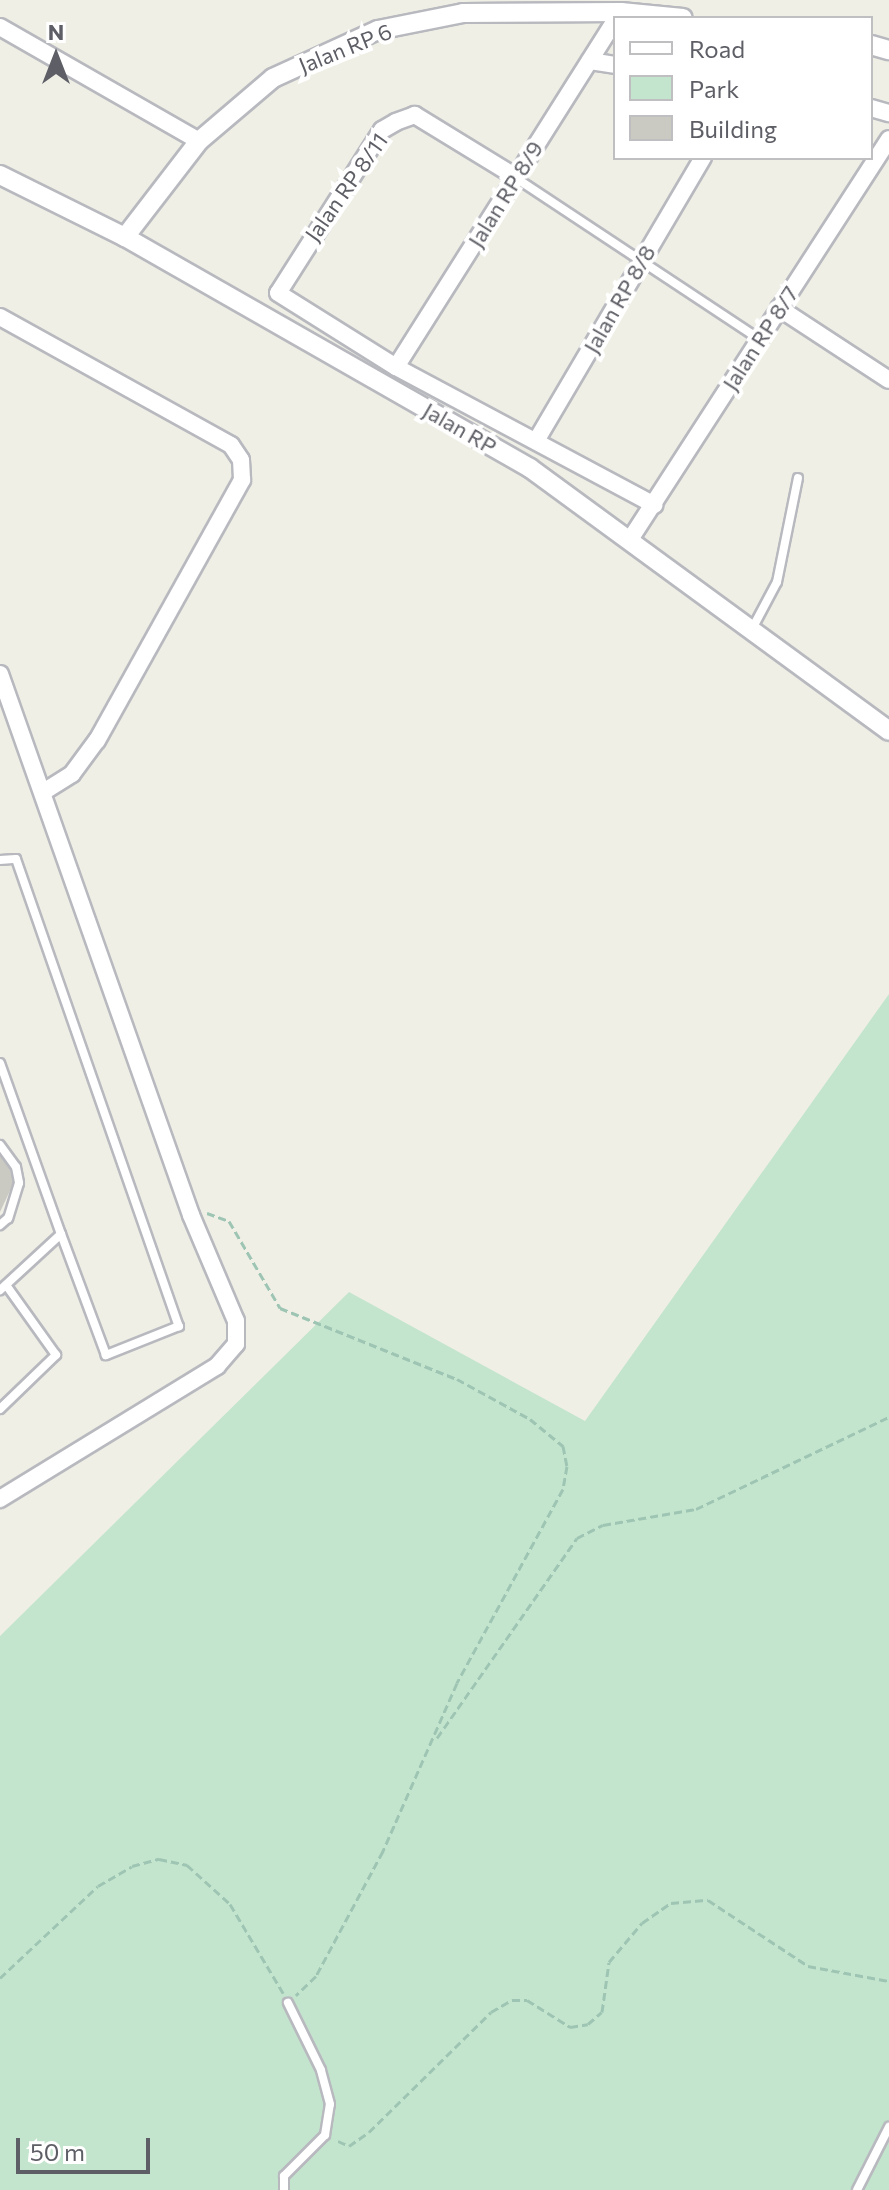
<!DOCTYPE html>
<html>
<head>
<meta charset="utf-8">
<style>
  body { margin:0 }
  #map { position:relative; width:889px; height:2190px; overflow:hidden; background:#efefe6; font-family:Commissioner,sans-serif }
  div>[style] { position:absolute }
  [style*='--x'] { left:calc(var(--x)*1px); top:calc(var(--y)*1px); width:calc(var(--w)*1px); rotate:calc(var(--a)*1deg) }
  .green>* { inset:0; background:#c4e5cd }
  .building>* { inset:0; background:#cbcac2 }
  .path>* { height:3px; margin-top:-1.5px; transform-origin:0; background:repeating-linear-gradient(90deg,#9ec5b3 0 8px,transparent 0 12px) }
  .roads { filter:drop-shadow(2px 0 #b8b9bf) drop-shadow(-2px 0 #b8b9bf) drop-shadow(0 2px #b8b9bf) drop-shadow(0 -2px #b8b9bf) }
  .service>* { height:8px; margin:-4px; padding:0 4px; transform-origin:4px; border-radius:4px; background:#fff }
  .minor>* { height:16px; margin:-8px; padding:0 8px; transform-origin:8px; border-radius:8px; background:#fff }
  .tertiary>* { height:18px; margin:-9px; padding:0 9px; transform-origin:9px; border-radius:9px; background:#fff }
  span { translate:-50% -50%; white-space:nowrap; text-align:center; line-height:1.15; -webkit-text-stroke:8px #fff; paint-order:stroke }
  .street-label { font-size:22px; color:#5e5f66 }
  .legend { position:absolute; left:613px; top:16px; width:260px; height:144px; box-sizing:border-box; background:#fff; border:2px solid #bfbfc2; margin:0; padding:10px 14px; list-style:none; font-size:24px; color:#5e5f66 }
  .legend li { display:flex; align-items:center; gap:16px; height:40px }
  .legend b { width:40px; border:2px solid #bfbfc2 }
  .north { position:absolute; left:16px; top:16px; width:80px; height:80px; -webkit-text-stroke:6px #fff; paint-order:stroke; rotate:0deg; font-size:22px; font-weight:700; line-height:32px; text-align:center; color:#5e5f66 }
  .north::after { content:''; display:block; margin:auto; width:28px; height:36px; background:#5e5f66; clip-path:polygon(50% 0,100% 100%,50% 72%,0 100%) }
  .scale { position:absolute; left:16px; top:2138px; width:134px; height:36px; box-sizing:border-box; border:4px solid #5e5f66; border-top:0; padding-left:10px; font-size:24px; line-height:28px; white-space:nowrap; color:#5e5f66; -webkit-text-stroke:6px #fff; paint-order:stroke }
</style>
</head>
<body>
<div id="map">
  <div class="green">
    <i style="clip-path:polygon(889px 994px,889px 2190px,0 2190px,0 1636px,349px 1292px,585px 1421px)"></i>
  </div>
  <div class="building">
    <i style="clip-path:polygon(0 1151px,15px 1180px,0 1212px)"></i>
  </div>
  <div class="path">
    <i style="--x:207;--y:1213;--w:23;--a:20"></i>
    <i style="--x:229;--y:1221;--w:101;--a:59.6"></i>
    <i style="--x:280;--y:1308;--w:191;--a:21.9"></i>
    <i style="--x:457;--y:1379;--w:83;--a:28.7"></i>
    <i style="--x:530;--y:1419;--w:43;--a:39.3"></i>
    <i style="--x:563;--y:1446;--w:20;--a:79"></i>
    <i style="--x:567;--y:1466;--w:23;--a:100"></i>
    <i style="--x:563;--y:1489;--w:221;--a:118.7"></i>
    <i style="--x:457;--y:1683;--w:184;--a:113.8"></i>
    <i style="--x:383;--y:1851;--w:142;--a:118.2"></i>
    <i style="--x:316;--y:1976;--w:28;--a:136"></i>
    <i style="--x:437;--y:1738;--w:244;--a:-55"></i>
    <i style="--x:577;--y:1538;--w:29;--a:-27"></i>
    <i style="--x:603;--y:1525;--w:94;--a:-9.8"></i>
    <i style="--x:696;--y:1509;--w:214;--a:-25.5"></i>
    <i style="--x:0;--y:1978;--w:134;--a:-43.2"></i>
    <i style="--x:98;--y:1886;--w:39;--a:-30"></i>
    <i style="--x:132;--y:1866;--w:28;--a:-15"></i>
    <i style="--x:159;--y:1859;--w:29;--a:12"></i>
    <i style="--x:187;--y:1865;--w:58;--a:42.2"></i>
    <i style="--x:230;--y:1904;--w:104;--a:59.2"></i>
    <i style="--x:338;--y:2141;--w:12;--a:24"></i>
    <i style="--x:349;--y:2146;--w:24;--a:-35"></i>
    <i style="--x:369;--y:2132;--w:171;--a:-44.5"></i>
    <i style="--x:491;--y:2012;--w:24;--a:-30"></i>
    <i style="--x:512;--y:2000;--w:15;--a:0"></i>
    <i style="--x:527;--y:2000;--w:51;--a:32.1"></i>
    <i style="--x:570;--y:2027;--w:18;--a:-9"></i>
    <i style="--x:588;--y:2024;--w:18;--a:-41"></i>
    <i style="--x:602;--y:2012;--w:50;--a:-82"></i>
    <i style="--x:609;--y:1962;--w:51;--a:-49.8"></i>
    <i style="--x:642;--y:1923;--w:35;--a:-35"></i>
    <i style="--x:671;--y:1903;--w:37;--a:-5"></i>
    <i style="--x:708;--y:1900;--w:120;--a:33.4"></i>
    <i style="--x:808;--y:1966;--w:82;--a:10.5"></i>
  </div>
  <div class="roads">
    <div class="service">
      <i style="--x:516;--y:178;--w:291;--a:33.5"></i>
      <i style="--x:752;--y:629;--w:53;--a:-62"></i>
      <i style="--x:777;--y:582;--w:106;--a:-78.6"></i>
      <i style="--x:0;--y:860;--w:16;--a:-4"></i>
      <i style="--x:16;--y:859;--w:495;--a:70.8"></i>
      <i style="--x:179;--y:1326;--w:79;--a:158.3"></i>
      <i style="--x:106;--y:1355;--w:129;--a:-110.4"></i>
      <i style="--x:61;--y:1234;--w:83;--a:137.4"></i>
      <i style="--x:0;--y:1063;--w:182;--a:70.4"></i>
      <i style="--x:0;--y:1145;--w:27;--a:54"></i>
      <i style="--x:16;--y:1167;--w:16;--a:79"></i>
      <i style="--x:19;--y:1183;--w:37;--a:107"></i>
      <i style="--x:8;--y:1218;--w:11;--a:139"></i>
      <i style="--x:0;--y:1409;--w:78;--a:-44"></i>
      <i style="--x:56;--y:1355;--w:86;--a:-125.5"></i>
      <i style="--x:284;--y:2190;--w:14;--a:-90"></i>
      <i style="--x:284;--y:2176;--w:58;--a:-45"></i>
      <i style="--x:325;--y:2135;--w:31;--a:-81"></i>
      <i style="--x:330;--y:2104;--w:35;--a:-105"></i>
      <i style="--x:321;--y:2070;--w:75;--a:-116.2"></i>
      <i style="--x:857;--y:2190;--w:71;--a:-63.1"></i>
    </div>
    <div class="minor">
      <i style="--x:0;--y:27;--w:229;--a:29.8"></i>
      <i style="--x:590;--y:61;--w:25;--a:9"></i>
      <i style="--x:871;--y:108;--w:19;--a:16"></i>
      <i style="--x:516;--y:177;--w:119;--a:-148.5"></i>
      <i style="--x:415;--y:115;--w:20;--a:160"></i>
      <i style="--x:396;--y:122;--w:16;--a:150"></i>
      <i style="--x:382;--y:130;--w:193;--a:122.5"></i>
      <i style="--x:278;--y:293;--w:139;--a:32.1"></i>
      <i style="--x:396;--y:367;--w:293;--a:28.1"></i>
      <i style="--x:779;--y:308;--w:131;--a:33.2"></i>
      <i style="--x:0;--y:317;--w:264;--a:29"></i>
      <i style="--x:231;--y:445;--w:18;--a:56"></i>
      <i style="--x:241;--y:460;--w:20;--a:87"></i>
      <i style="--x:242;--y:480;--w:298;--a:119.1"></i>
      <i style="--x:97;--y:740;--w:42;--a:126.3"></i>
      <i style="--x:72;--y:774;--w:32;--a:148"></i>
      <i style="--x:396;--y:367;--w:409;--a:-57.7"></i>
      <i style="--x:536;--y:441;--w:329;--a:-59.5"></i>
      <i style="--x:631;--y:538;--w:475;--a:-57.1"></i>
      <i style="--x:0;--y:674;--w:574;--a:70.55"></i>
      <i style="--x:191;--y:1215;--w:115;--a:67"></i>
      <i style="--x:236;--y:1321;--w:23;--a:90"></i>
      <i style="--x:236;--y:1344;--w:29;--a:131"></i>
      <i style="--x:217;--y:1366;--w:255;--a:148.5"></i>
    </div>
    <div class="tertiary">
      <i style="--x:871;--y:45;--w:19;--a:16"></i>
      <i style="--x:0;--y:175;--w:140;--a:26.4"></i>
      <i style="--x:125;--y:237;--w:466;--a:29.7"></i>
      <i style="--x:530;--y:468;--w:445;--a:36.2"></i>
      <i style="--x:125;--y:237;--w:121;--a:-52.4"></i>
      <i style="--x:199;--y:141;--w:97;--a:-40.4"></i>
      <i style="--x:273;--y:78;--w:115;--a:-24.6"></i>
      <i style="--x:378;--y:30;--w:87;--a:-11.3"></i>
      <i style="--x:463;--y:13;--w:158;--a:-0.4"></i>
      <i style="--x:621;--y:12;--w:62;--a:5.5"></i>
    </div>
  </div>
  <div class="street-label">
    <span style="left:345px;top:48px;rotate:-22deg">Jalan RP 6</span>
    <span style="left:346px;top:187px;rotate:-55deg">Jalan RP 8/11</span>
    <span style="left:505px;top:194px;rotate:-58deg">Jalan RP 8/9</span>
    <span style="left:619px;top:299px;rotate:-60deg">Jalan RP 8/8</span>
    <span style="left:760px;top:338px;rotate:-57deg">Jalan RP 8/7</span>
    <span style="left:460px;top:428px;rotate:30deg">Jalan RP</span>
  </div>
  <ul class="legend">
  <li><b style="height:10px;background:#fff"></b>Road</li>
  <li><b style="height:22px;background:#c4e5cd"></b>Park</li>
  <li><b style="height:22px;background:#cbcac2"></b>Building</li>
  </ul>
  <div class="north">N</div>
  <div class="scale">50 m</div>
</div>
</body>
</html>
